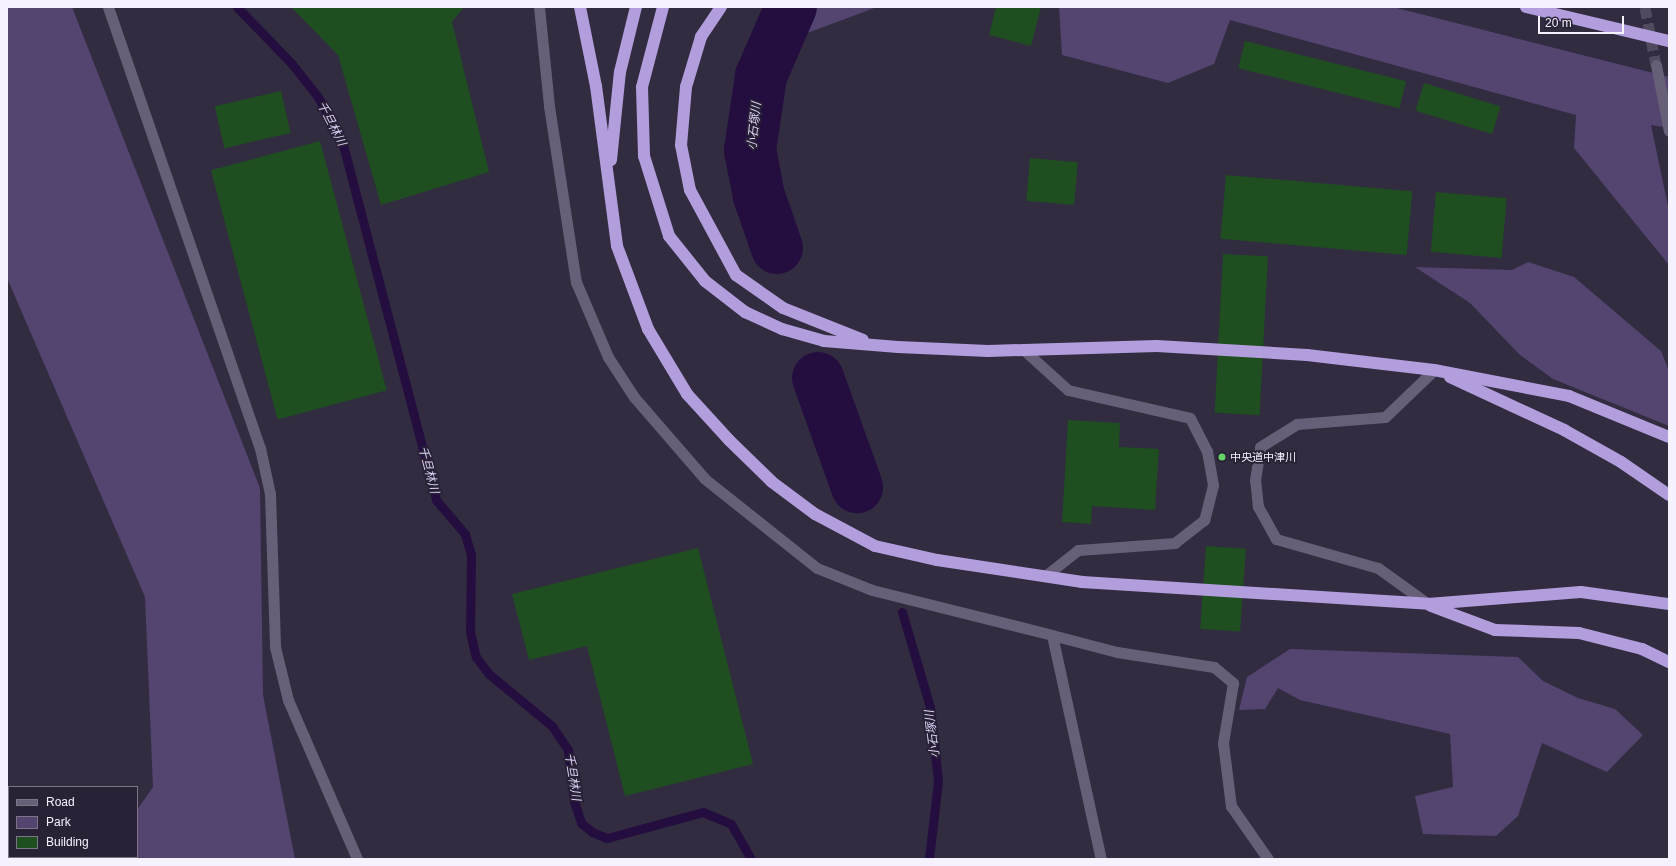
<!DOCTYPE html>
<html>
<head>
<meta charset="utf-8">
<style>
  body { margin:0 }
  #map { position:relative; width:1676px; height:866px; overflow:hidden; background:#322c41; font-family:Helvetica,"Noto Sans JP",sans-serif }
  div>[style] { position:absolute }
  [style*='--x'] { left:calc(var(--x)*1px); top:calc(var(--y)*1px); width:calc(var(--w)*1px); rotate:calc(var(--a)*1deg) }
  .green>* { inset:0; background:#534470 }
  .stream>* { height:9px; margin:-4.5px; padding:0 4.5px; transform-origin:4.5px; border-radius:4.5px; background:#240e40 }
  .river>* { height:52px; margin:-26px; padding:0 26px; transform-origin:26px; border-radius:26px; background:#240e40 }
  .building>* { inset:0; background:#1f4e20; transform-origin:0 0 }
  .minor-tunnel>* { height:11px; margin-top:-5.5px; transform-origin:0; background:repeating-linear-gradient(90deg,#4f4a5d 0 11px,transparent 0 16.5px) }
  .service>* { height:11px; margin:-5.5px; padding:0 5.5px; transform-origin:5.5px; border-radius:5.5px; background:#675f78 }
  .minor>* { height:11px; margin:-5.5px; padding:0 5.5px; transform-origin:5.5px; border-radius:5.5px; background:#675f78 }
  .motorway>* { height:12px; margin:-6px; padding:0 6px; transform-origin:6px; border-radius:6px; background:#b29edc }
  .dots>* { width:11px; height:11px; translate:-50% -50%; box-sizing:border-box; border:2px solid #292237; border-radius:50% }
  span { translate:-50% -50%; white-space:nowrap; text-align:center; line-height:1.15; -webkit-text-stroke:3.5px #292237; paint-order:stroke }
  .poi-label { font-size:11px; color:#f5f2fd }
  .left { translate:0 -50%; text-align:left }
  .water-label { font-size:12px; color:#dcd2f5; font-style:italic }
  .frame { position:absolute; inset:0; border:8px solid #f5f2fd; pointer-events:none }
  .legend { position:absolute; left:8px; top:786px; width:130px; height:72px; box-sizing:border-box; background:#292237; border:1px solid #7b7586; margin:0; padding:5px 7px; list-style:none; font-size:12px; color:#f5f2fd }
  .legend li { display:flex; align-items:center; gap:8px; height:20px }
  .legend b { width:20px; border:1px solid #7b7586 }
  .scale { position:absolute; left:1538px; top:16px; width:86px; height:18px; box-sizing:border-box; border:2px solid #f5f2fd; border-top:0; padding-left:5px; font-size:12px; line-height:14px; white-space:nowrap; color:#f5f2fd; -webkit-text-stroke:3px #292237; paint-order:stroke }
</style>
</head>
<body>
<div id="map">
  <div class="green">
    <i style="clip-path:polygon(7px 7px,72px 7px,260px 488px,263px 695px,295px 859px,110px 859px,137px 857px,137px 810px,153px 787px,145px 597px,7px 278px)"></i>
    <i style="clip-path:polygon(807px 7px,877px 7px,794px 38px)"></i>
    <i style="clip-path:polygon(1059px 7px,1393px 7px,1669px 77px,1669px 128px,1651px 125px,1669px 211px,1669px 265px,1574px 148px,1576px 115px,1230px 20px,1214px 64px,1168px 83px,1062px 55px)"></i>
    <i style="clip-path:polygon(1528px 262px,1574px 277px,1661px 351px,1669px 371px,1669px 426px,1553px 379px,1519px 354px,1470px 303px,1415px 267px,1512px 270px)"></i>
    <i style="clip-path:polygon(1290px 649px,1518px 657px,1543px 681px,1578px 698px,1615px 709px,1643px 735px,1607px 772px,1542px 743px,1518px 816px,1496px 836px,1423px 834px,1415px 796px,1453px 787px,1450px 734px,1300px 700px,1278px 688px,1265px 709px,1239px 710px,1247px 677px)"></i>
  </div>
  <div class="stream">
    <i style="--x:237;--y:7;--w:79;--a:46"></i>
    <i style="--x:292;--y:64;--w:42;--a:51.8"></i>
    <i style="--x:318;--y:97;--w:50;--a:61.4"></i>
    <i style="--x:342;--y:141;--w:371;--a:75.3"></i>
    <i style="--x:436;--y:500;--w:45;--a:49.5"></i>
    <i style="--x:465;--y:534;--w:22;--a:74"></i>
    <i style="--x:471;--y:555;--w:77;--a:90.7"></i>
    <i style="--x:470;--y:632;--w:26;--a:77"></i>
    <i style="--x:476;--y:657;--w:21;--a:53"></i>
    <i style="--x:489;--y:674;--w:82;--a:39.5"></i>
    <i style="--x:552;--y:726;--w:29;--a:56"></i>
    <i style="--x:568;--y:750;--w:51;--a:83.3"></i>
    <i style="--x:574;--y:801;--w:23;--a:72"></i>
    <i style="--x:581;--y:823;--w:14;--a:39"></i>
    <i style="--x:592;--y:832;--w:16;--a:22"></i>
    <i style="--x:607;--y:838;--w:99;--a:-15.2"></i>
    <i style="--x:703;--y:812;--w:30;--a:23"></i>
    <i style="--x:731;--y:824;--w:40;--a:60.3"></i>
    <i style="--x:902;--y:612;--w:99;--a:73.6"></i>
    <i style="--x:930;--y:707;--w:74;--a:83.8"></i>
    <i style="--x:938;--y:781;--w:79;--a:96.6"></i>
  </div>
  <div class="river">
    <i style="--x:777;--y:248;--w:55;--a:-109.1"></i>
    <i style="--x:759;--y:196;--w:47;--a:-101.1"></i>
    <i style="--x:750;--y:150;--w:75;--a:-81.5"></i>
    <i style="--x:761;--y:76;--w:75;--a:-66.5"></i>
    <i style="--x:818;--y:378;--w:116;--a:70.3"></i>
  </div>
  <div class="building">
    <i style="clip-path:polygon(291px 7px,464px 7px,452px 22px,489px 172px,381px 205px,338px 55px)"></i>
    <i style="clip-path:polygon(996px 7px,1041px 7px,1031px 46px,989px 35px)"></i>
    <i style="left:1245px;top:41px;width:166px;height:28px;rotate:14deg"></i>
    <i style="left:1424px;top:83px;width:80px;height:29px;rotate:17deg"></i>
    <i style="left:281px;top:91px;width:43px;height:68px;rotate:77deg"></i>
    <i style="left:320px;top:141px;width:258px;height:113px;rotate:75deg"></i>
    <i style="left:1030px;top:158px;width:48px;height:43px;rotate:5deg"></i>
    <i style="left:1226px;top:175px;width:187px;height:64px;rotate:5deg"></i>
    <i style="left:1436px;top:192px;width:71px;height:60px;rotate:5deg"></i>
    <i style="left:1223px;top:254px;width:45px;height:159px;rotate:3deg"></i>
    <i style="clip-path:polygon(1068px 420px,1120px 423px,1119px 447px,1159px 449px,1155px 510px,1092px 506px,1091px 524px,1062px 522px)"></i>
    <i style="left:1206px;top:546px;width:40px;height:83px;rotate:4deg"></i>
    <i style="clip-path:polygon(698px 548px,753px 764px,625px 796px,587px 646px,529px 660px,512px 594px)"></i>
  </div>
  <div class="minor-tunnel">
    <i style="--x:1645;--y:7;--w:59;--a:79.3"></i>
  </div>
  <div class="service">
    <i style="--x:1025;--y:351;--w:58;--a:42.2"></i>
    <i style="--x:1068;--y:390;--w:125;--a:12.9"></i>
    <i style="--x:1190;--y:418;--w:37;--a:63"></i>
    <i style="--x:1207;--y:451;--w:35;--a:80"></i>
    <i style="--x:1213;--y:485;--w:36;--a:104"></i>
    <i style="--x:1204;--y:520;--w:37;--a:142"></i>
    <i style="--x:1175;--y:543;--w:97;--a:175.9"></i>
    <i style="--x:1078;--y:550;--w:42;--a:141.8"></i>
    <i style="--x:1428;--y:604;--w:62;--a:-144.2"></i>
    <i style="--x:1378;--y:568;--w:106;--a:-164.1"></i>
    <i style="--x:1276;--y:539;--w:37;--a:-119"></i>
    <i style="--x:1258;--y:507;--w:27;--a:-96"></i>
    <i style="--x:1255;--y:480;--w:33;--a:-81"></i>
    <i style="--x:1260;--y:447;--w:44;--a:-31.9"></i>
    <i style="--x:1297;--y:424;--w:88;--a:-4.5"></i>
    <i style="--x:1385;--y:417;--w:68;--a:-43.8"></i>
    <i style="--x:1052;--y:635;--w:67;--a:14.7"></i>
    <i style="--x:1117;--y:652;--w:98;--a:8.8"></i>
    <i style="--x:1214;--y:667;--w:25;--a:40"></i>
    <i style="--x:1233;--y:683;--w:61;--a:99.5"></i>
    <i style="--x:1223;--y:743;--w:64;--a:82.8"></i>
    <i style="--x:1231;--y:806;--w:65;--a:55.1"></i>
  </div>
  <div class="minor">
    <i style="--x:108;--y:7;--w:466;--a:71"></i>
    <i style="--x:260;--y:448;--w:47;--a:77.7"></i>
    <i style="--x:270;--y:494;--w:153;--a:88.1"></i>
    <i style="--x:275;--y:647;--w:55;--a:76.2"></i>
    <i style="--x:288;--y:700;--w:173;--a:66.5"></i>
    <i style="--x:539;--y:7;--w:100;--a:84.2"></i>
    <i style="--x:549;--y:106;--w:178;--a:81.3"></i>
    <i style="--x:576;--y:282;--w:82;--a:66.9"></i>
    <i style="--x:608;--y:357;--w:48;--a:57"></i>
    <i style="--x:634;--y:397;--w:108;--a:49.1"></i>
    <i style="--x:705;--y:479;--w:143;--a:38.5"></i>
    <i style="--x:817;--y:568;--w:59;--a:21.8"></i>
    <i style="--x:872;--y:590;--w:186;--a:14"></i>
    <i style="--x:1052;--y:635;--w:229;--a:77.7"></i>
    <i style="--x:1656;--y:65;--w:67;--a:78.9"></i>
  </div>
  <div class="motorway">
    <i style="--x:580;--y:7;--w:81;--a:78.6"></i>
    <i style="--x:596;--y:86;--w:161;--a:82.5"></i>
    <i style="--x:617;--y:246;--w:89;--a:69.5"></i>
    <i style="--x:648;--y:329;--w:76;--a:59"></i>
    <i style="--x:687;--y:394;--w:62;--a:47.6"></i>
    <i style="--x:729;--y:440;--w:60;--a:44.3"></i>
    <i style="--x:772;--y:482;--w:54;--a:36.7"></i>
    <i style="--x:815;--y:514;--w:68;--a:28.1"></i>
    <i style="--x:875;--y:546;--w:64;--a:12.7"></i>
    <i style="--x:937;--y:560;--w:147;--a:8.6"></i>
    <i style="--x:1082;--y:582;--w:347;--a:3.6"></i>
    <i style="--x:1428;--y:604;--w:153;--a:-4.5"></i>
    <i style="--x:1581;--y:592;--w:89;--a:7.8"></i>
    <i style="--x:663;--y:7;--w:83;--a:104.7"></i>
    <i style="--x:642;--y:87;--w:69;--a:88.3"></i>
    <i style="--x:644;--y:156;--w:84;--a:72.6"></i>
    <i style="--x:669;--y:236;--w:58;--a:51.3"></i>
    <i style="--x:705;--y:281;--w:51;--a:37.8"></i>
    <i style="--x:745;--y:312;--w:41;--a:24.7"></i>
    <i style="--x:782;--y:329;--w:44;--a:15.9"></i>
    <i style="--x:824;--y:341;--w:74;--a:4.6"></i>
    <i style="--x:898;--y:347;--w:90;--a:2.5"></i>
    <i style="--x:988;--y:351;--w:169;--a:-1.7"></i>
    <i style="--x:1157;--y:346;--w:150;--a:3.4"></i>
    <i style="--x:1307;--y:355;--w:128;--a:6.7"></i>
    <i style="--x:1434;--y:370;--w:137;--a:10.9"></i>
    <i style="--x:1569;--y:396;--w:108;--a:22.3"></i>
    <i style="--x:721;--y:7;--w:36;--a:124"></i>
    <i style="--x:701;--y:37;--w:52;--a:106.7"></i>
    <i style="--x:686;--y:87;--w:58;--a:94.9"></i>
    <i style="--x:681;--y:145;--w:46;--a:78.7"></i>
    <i style="--x:690;--y:190;--w:97;--a:61.6"></i>
    <i style="--x:736;--y:275;--w:57;--a:35.1"></i>
    <i style="--x:783;--y:308;--w:86;--a:21.8"></i>
    <i style="--x:1526;--y:7;--w:147;--a:13.4"></i>
    <i style="--x:611;--y:160;--w:88;--a:-84.2"></i>
    <i style="--x:620;--y:72;--w:67;--a:-76.2"></i>
    <i style="--x:1450;--y:377;--w:126;--a:24.9"></i>
    <i style="--x:1564;--y:430;--w:65;--a:29.3"></i>
    <i style="--x:1621;--y:462;--w:58;--a:34.5"></i>
    <i style="--x:1431;--y:606;--w:68;--a:20.6"></i>
    <i style="--x:1495;--y:630;--w:84;--a:2"></i>
    <i style="--x:1579;--y:633;--w:65;--a:14.3"></i>
    <i style="--x:1642;--y:649;--w:30;--a:26"></i>
  </div>
  <div class="dots">
    <i style="left:1222px;top:457px;background:#65d467"></i>
  </div>
  <div class="poi-label">
    <span class="left" style="left:1230px;top:457px">中央道中津川</span>
  </div>
  <div class="water-label">
    <span style="left:331px;top:124px;rotate:63deg">千旦林川</span>
    <span style="left:755px;top:126px;rotate:-84deg">小石塚川</span>
    <span style="left:428px;top:470px;rotate:75deg">千旦林川</span>
    <span style="left:933px;top:734px;rotate:-97deg">小石塚川</span>
    <span style="left:572px;top:777px;rotate:81deg">千旦林川</span>
  </div>
  <div class="frame"></div>
  <ul class="legend">
  <li><b style="height:5px;background:#675f78"></b>Road</li>
  <li><b style="height:11px;background:#534470"></b>Park</li>
  <li><b style="height:11px;background:#1f4e20"></b>Building</li>
  </ul>
  <div class="scale">20 m</div>
</div>
</body>
</html>
